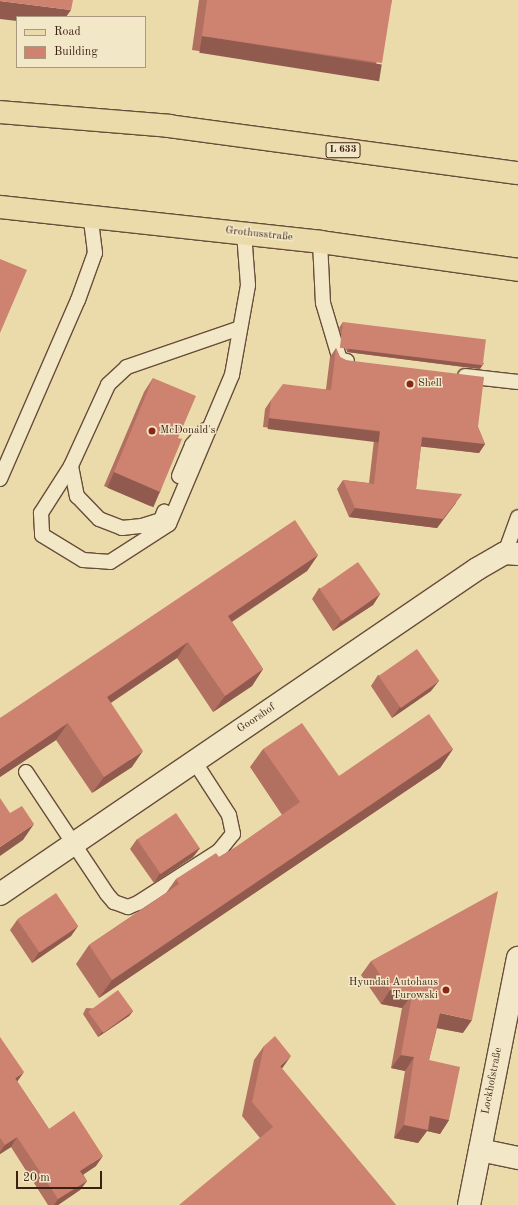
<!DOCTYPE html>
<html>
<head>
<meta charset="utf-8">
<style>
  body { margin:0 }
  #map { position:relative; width:518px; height:1205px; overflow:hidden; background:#ebdbaa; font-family:"Old Standard TT",serif }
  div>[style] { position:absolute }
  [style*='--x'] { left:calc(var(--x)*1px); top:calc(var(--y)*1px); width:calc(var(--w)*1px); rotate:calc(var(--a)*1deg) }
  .roads { filter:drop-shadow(1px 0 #684e3a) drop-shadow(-1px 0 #684e3a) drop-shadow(0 1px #684e3a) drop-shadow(0 -1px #684e3a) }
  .service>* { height:14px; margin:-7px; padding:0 7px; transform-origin:7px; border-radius:7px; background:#f2e8c8 }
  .minor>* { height:22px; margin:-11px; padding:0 11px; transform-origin:11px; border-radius:11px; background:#f2e8c8 }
  .primary>* { height:22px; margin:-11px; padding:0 11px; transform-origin:11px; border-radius:11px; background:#ebdbaa }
  .wall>* { inset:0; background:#b17060 }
  .shaded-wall>* { inset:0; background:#905b4e; transform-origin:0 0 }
  .building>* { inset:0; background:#ce8270; transform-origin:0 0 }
  .dots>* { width:11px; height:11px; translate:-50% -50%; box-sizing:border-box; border:2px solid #f2e8c8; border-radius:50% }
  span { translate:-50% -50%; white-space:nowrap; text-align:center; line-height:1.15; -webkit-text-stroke:3px #f2e8c8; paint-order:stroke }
  .shield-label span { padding:1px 3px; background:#f2e8c8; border:1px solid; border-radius:3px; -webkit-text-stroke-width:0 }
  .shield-label { font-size:10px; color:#3d1f14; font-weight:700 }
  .street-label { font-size:11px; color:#3d1f14 }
  .poi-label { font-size:11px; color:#3d1f14 }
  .left { translate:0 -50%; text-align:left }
  .right { translate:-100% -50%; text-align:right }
  .legend { position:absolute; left:16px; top:16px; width:130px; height:52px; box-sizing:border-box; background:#f2e8c8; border:1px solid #aa9880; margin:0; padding:5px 7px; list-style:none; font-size:12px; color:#3d1f14 }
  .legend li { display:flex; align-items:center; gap:8px; height:20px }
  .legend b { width:20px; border:1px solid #aa9880 }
  .scale { position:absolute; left:16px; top:1171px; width:86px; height:18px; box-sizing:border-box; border:2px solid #3d1f14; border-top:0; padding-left:5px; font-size:12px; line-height:14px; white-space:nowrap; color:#3d1f14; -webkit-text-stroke:3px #f2e8c8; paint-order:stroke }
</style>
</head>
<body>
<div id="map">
  <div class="roads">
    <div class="service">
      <i style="--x:320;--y:242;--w:61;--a:87.2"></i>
      <i style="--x:323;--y:303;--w:59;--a:73.4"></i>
      <i style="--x:340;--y:360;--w:7;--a:8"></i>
      <i style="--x:240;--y:328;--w:120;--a:161"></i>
      <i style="--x:127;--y:367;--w:26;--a:137"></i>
      <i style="--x:108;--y:385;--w:89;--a:114.6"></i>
      <i style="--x:71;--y:466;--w:56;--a:122.6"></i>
      <i style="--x:41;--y:513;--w:22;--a:87"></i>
      <i style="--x:42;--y:535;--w:48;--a:31.4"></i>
      <i style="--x:83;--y:560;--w:27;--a:4"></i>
      <i style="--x:110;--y:562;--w:70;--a:-32.8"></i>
      <i style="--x:169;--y:524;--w:162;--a:-67.1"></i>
      <i style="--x:232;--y:375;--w:91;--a:-79.9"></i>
      <i style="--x:248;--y:285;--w:52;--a:-94.4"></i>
      <i style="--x:465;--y:376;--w:53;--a:6.5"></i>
      <i style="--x:71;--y:466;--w:31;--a:79"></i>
      <i style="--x:77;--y:496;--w:32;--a:46"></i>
      <i style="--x:99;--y:519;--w:25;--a:21"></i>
      <i style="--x:122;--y:528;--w:20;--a:-6"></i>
      <i style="--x:142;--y:526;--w:20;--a:-18"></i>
      <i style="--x:161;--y:520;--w:9;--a:-69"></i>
      <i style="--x:179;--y:476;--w:34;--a:-67"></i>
      <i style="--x:192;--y:445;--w:20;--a:-49"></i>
      <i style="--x:0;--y:479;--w:195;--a:-66.5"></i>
      <i style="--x:78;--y:300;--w:50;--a:-70.1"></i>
      <i style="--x:95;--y:253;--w:35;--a:-97"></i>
      <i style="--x:505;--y:553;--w:38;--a:-70"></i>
      <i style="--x:26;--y:772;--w:146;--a:56.4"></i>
      <i style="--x:107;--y:894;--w:11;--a:49"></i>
      <i style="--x:114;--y:902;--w:15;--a:20"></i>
      <i style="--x:128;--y:907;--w:11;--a:-22"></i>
      <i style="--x:138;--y:903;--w:96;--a:-32.7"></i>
      <i style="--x:219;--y:851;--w:22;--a:-51"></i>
      <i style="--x:233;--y:834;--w:19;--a:-102"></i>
      <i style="--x:229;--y:815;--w:64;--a:-122.9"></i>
    </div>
    <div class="minor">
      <i style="--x:0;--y:894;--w:577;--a:-34.27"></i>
      <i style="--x:477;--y:569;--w:32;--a:-30"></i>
      <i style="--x:505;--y:553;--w:13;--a:4"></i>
      <i style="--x:480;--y:1150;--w:39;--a:12"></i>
      <i style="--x:469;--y:1205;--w:252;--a:-78.8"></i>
    </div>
    <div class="primary">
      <i style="--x:0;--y:112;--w:170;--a:4.7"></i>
      <i style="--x:169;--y:126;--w:352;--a:7.7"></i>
      <i style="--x:0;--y:207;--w:322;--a:6.2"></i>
      <i style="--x:320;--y:242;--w:200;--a:8"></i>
    </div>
  </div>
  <div class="wall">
    <i style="clip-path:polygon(199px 0,392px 0,373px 77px,192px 50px)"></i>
    <i style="clip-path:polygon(343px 322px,480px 369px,347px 352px,339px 328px)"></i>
    <i style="clip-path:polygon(336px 348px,340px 357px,478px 427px,485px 444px,479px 453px,421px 446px,416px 489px,456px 503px,437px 528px,349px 517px,337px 489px,343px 480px,369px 483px,374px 440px,263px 427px,265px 409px,271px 400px,326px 389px,330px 357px)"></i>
    <i style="clip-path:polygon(153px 378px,178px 438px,160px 492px,150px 506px,104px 486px,144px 392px)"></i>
    <i style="clip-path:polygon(318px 555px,307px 571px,232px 622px,263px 669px,252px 686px,213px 712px,177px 658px,111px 703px,132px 767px,92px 793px,56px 740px,0 777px,0 718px)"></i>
    <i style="clip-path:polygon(319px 588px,380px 594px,373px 605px,333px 631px,312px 599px)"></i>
    <i style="clip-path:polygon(378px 675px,431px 691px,392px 718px,371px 686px)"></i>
    <i style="clip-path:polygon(263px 749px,339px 776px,453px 749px,440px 768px,99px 998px,76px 964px,89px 945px,166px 893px,176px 879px,219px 857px,236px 847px,282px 815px,250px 767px)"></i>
    <i style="clip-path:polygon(137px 839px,200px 848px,193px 857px,154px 883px,130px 849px)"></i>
    <i style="clip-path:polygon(17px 920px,78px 926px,71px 936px,32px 963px,10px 930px)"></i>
    <i style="clip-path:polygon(371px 961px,463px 1033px,437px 1028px,429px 1060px,449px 1120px,440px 1134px,427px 1131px,418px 1143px,394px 1138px,405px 1071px,391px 1068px,402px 1008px,381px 1004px,361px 975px)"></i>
    <i style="clip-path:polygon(86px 1008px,133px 1011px,129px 1016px,98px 1037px,83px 1014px)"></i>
    <i style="clip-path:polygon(0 1037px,17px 1081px,49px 1129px,96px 1166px,83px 1174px,87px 1181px,80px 1190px,58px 1205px,48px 1205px,11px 1147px,0 1154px)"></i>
    <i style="clip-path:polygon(264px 1046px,282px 1069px,396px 1205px,260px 1138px,242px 1116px,254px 1060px)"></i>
  </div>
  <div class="shaded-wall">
    <i style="clip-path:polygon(0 1px,71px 10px,66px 17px,17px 17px,17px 21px,0 19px)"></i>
    <i style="left:202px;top:36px;width:182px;height:17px;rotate:9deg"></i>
    <i style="clip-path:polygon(350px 347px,484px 363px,480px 369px,347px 352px)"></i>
    <i style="left:269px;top:418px;width:112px;height:11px;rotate:7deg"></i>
    <i style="clip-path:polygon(422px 437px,485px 444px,479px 453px,416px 446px)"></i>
    <i style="left:114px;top:472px;width:50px;height:17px;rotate:23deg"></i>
    <i style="clip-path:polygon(462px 494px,437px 528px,349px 517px,355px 508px)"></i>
    <i style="clip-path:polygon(318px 555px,307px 571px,216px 632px,228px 616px)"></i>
    <i style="clip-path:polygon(380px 594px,373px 605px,333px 631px,341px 621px)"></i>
    <i style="clip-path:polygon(188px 642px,177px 658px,95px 713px,107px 697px)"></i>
    <i style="clip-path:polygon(263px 669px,252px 686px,213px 712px,225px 696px)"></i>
    <i style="clip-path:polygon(439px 681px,431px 691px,392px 718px,400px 707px)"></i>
    <i style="clip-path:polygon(68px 723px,56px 740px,0 777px,0 769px)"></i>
    <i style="clip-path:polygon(453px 749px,440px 768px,99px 998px,112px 980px)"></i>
    <i style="clip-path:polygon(143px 751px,132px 767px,92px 793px,104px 777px)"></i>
    <i style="clip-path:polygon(34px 824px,23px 840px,0 856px,0 847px)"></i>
    <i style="clip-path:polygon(200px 848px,193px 857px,154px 883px,160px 873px)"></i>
    <i style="clip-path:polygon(78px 926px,71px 936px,32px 963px,39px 952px)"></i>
    <i style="clip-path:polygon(390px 990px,412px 995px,402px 1008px,381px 1004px)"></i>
    <i style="clip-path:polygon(133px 1011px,129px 1016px,98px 1037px,102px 1032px)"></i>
    <i style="clip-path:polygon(440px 1013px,472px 1020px,463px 1033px,431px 1027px)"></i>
    <i style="clip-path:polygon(401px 1055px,414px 1057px,405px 1071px,391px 1068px)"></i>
    <i style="clip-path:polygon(291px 1056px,281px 1070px,280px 1066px)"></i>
    <i style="clip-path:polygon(24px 1072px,17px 1082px,15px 1078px)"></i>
    <i style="clip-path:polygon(430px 1116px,449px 1120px,440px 1134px,427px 1131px,418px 1143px,394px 1138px,404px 1125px)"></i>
    <i style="clip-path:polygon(17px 1137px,11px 1147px,0 1154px,0 1152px,5px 1145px)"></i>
    <i style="clip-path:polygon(103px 1156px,96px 1166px,74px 1181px,80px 1171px)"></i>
    <i style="clip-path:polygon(87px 1181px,80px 1190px,58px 1205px,54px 1205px,58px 1199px)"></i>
  </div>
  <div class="building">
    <i style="clip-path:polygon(0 0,73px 0,71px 10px,0 1px)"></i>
    <i style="clip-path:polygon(207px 0,392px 0,382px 63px,202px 36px)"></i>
    <i style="clip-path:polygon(0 259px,27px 270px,0 333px)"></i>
    <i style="left:343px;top:322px;width:144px;height:26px;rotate:7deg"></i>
    <i style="clip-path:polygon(336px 348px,340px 357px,345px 360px,484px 377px,478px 427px,485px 444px,422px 437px,416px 489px,462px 494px,443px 519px,355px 508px,343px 480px,374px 484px,380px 431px,269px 418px,271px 400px,283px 384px,331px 390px)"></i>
    <i style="clip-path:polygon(153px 378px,196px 396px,178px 438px,182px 439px,160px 492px,114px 472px)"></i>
    <i style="clip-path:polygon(295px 520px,318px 555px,228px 616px,263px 669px,225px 696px,188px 642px,107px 697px,143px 751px,104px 777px,68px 723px,0 769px,0 718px)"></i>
    <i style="left:358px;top:562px;width:39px;height:47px;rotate:55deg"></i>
    <i style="left:417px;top:649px;width:39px;height:47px;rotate:55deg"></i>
    <i style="clip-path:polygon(429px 714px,453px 749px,112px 980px,89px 945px,179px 884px,176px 879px,216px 853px,219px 857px,236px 847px,300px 802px,263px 749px,302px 723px,339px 776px)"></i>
    <i style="clip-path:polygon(0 798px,10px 813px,22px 806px,34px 824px,0 847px)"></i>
    <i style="left:176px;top:813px;width:42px;height:47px;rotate:56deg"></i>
    <i style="clip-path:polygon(498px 891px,472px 1020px,440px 1013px,429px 1060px,460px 1067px,449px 1120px,430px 1116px,428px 1130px,404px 1125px,414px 1057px,401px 1055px,412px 995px,390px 990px,371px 961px)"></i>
    <i style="left:56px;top:893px;width:40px;height:47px;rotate:56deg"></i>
    <i style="left:118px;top:990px;width:26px;height:37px;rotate:54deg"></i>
    <i style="clip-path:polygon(275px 1036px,291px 1056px,280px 1066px,396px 1205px,179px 1205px,273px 1127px,252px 1102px,264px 1046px)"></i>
    <i style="clip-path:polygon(0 1037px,24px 1072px,15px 1078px,49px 1129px,74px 1111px,103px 1156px,80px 1171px,87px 1181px,58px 1199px,17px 1137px,5px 1145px,0 1138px)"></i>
  </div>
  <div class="dots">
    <i style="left:410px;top:384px;background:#8f2418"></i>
    <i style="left:152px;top:431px;background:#8f2418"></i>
    <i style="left:446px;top:990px;background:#8f2418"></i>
  </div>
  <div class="shield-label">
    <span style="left:343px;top:150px">L 633</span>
  </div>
  <div class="street-label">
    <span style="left:259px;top:235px;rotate:6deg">Grothusstraße</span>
    <span style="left:257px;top:719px;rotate:-34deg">Goorshof</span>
    <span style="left:493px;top:1081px;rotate:-79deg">Lockhofstraße</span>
  </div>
  <div class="poi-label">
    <span class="left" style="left:418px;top:384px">Shell</span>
    <span class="left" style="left:160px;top:431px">McDonald's</span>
    <span class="right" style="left:438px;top:990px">Hyundai Autohaus<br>Turowski</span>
  </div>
  <ul class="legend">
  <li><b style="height:5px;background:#ebdbaa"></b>Road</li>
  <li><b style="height:11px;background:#ce8270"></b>Building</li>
  </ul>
  <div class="scale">20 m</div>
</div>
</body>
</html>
